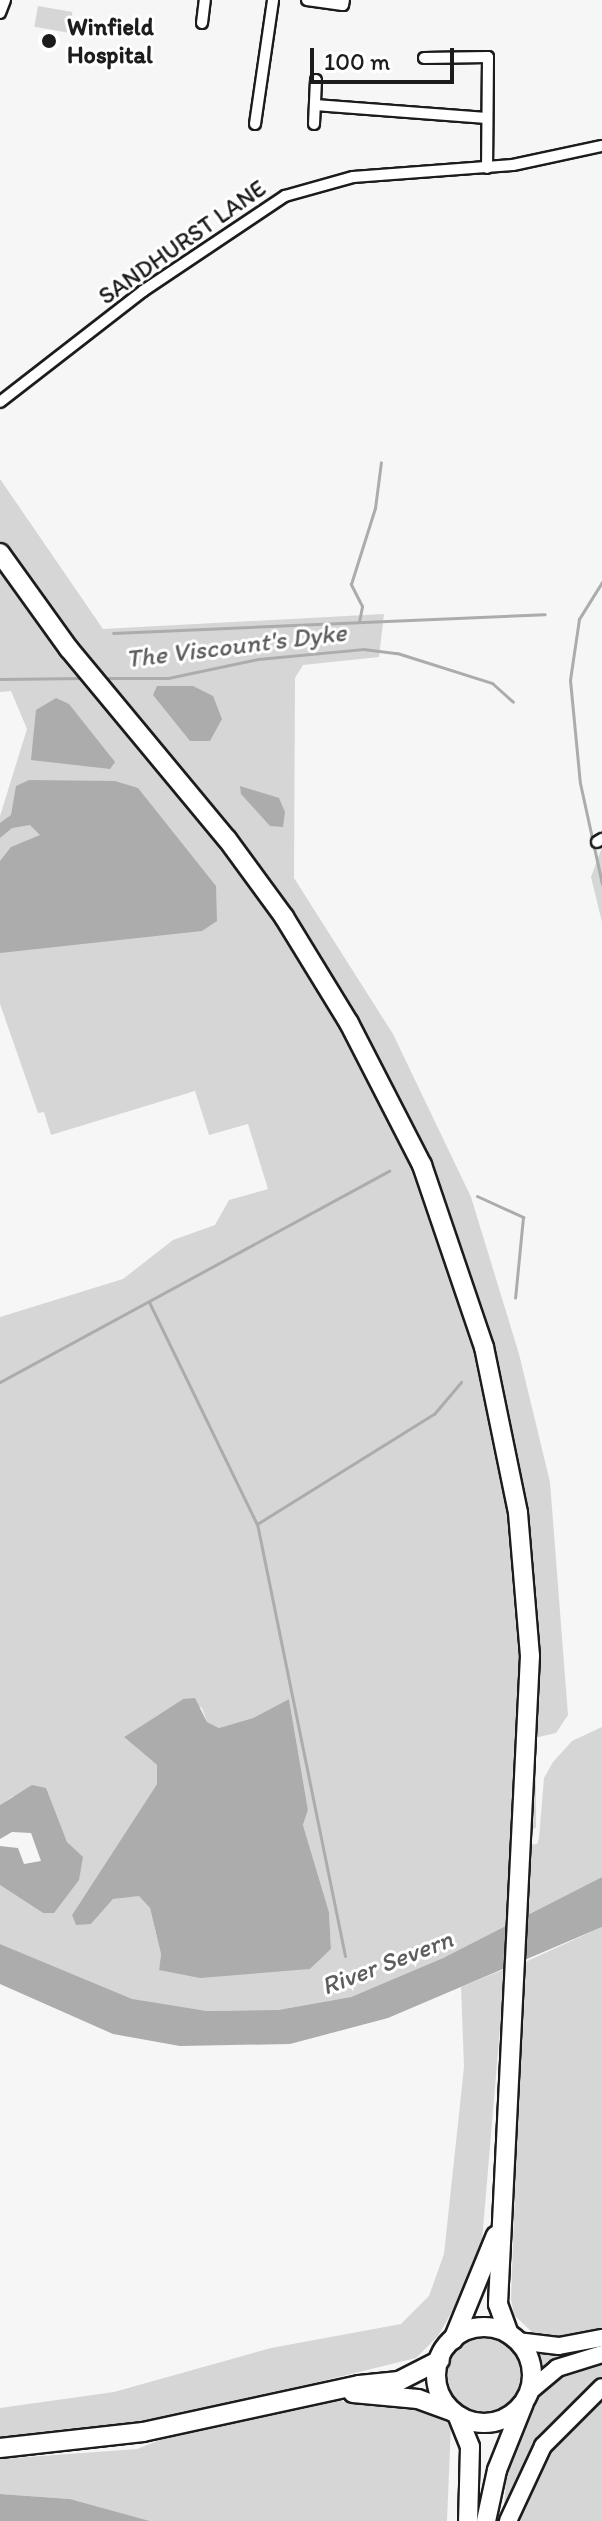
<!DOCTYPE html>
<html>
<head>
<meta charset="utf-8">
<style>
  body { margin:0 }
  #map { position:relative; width:602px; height:2521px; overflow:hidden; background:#f6f6f6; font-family:Itim,sans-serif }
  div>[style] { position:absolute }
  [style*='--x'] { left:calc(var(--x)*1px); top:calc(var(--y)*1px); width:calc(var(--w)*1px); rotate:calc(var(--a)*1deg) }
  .green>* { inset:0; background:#d6d6d6; transform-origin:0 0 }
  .round { border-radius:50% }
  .water>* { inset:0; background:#acacac }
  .stream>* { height:3px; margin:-1.5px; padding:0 1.5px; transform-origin:1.5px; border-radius:1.5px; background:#acacac }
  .roads { filter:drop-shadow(2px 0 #1c1c1c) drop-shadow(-2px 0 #1c1c1c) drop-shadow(0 2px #1c1c1c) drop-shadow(0 -2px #1c1c1c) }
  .street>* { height:10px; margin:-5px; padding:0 5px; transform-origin:5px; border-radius:5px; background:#fff }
  .primary>* { height:16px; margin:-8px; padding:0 8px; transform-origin:8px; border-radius:8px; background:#fff }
  .highway>* { height:18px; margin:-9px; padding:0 9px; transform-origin:9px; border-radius:9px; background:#fff }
  .highway>.ring { margin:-9px; padding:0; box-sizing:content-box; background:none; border:18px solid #fff; border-radius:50% }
  .dots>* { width:22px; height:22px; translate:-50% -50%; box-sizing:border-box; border:4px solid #fff; border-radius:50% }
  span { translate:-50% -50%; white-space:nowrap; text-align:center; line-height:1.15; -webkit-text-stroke:6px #fff; paint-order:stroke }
  .poi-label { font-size:24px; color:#1c1c1c; font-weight:700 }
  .left { translate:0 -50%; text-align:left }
  .street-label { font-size:24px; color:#1c1c1c }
  .water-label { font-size:26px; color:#5d5d5d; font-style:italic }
  .scale { position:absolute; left:310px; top:48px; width:144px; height:36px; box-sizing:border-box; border:4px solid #1c1c1c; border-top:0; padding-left:10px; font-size:24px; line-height:28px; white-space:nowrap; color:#1c1c1c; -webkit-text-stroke:6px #fff; paint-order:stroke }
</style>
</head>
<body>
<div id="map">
  <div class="green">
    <i style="left:38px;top:6px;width:35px;height:21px;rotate:10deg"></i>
    <i style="clip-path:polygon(evenodd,0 479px,103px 629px,384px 614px,379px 657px,303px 665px,295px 678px,294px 878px,393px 1034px,471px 1197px,519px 1354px,550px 1482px,568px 1715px,556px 1733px,530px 1739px,529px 1757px,536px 1759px,536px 1828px,524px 1831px,524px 1845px,537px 1844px,539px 1838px,544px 1778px,553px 1762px,572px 1741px,602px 1727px,602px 1877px,443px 1958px,351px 1997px,278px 2010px,207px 2011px,132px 2000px,0 1944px,0 1885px,43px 1913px,67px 1842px,51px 1804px,13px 1796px,0 1805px,0 1317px,123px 1279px,173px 1240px,215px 1225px,229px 1200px,268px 1189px,248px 1124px,209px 1135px,195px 1091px,51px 1135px,44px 1112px,38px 1113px,0 1004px,0 816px,27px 729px,11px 691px,0 692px,0 479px,183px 1699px,202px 1708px,207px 1722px,219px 1728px,253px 1718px,289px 1699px,308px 1810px,303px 1825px,329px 1912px,331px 1949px,310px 1969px,159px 1970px,161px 1954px,150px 1908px,139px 1895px,113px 1899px,91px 1924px,72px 1915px,157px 1784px,157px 1765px,124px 1737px,183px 1699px)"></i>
    <i style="clip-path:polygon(602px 847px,602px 922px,591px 877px)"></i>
    <i style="clip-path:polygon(602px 1927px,602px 2521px,503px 2521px,508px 2454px,543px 2388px,532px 2332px,514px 2315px,511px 2299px,523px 1963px)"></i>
    <i style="clip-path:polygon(505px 1969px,482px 2241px,458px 2301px,438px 2336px,416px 2358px,160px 2421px,0 2439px,0 2408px,114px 2392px,271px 2348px,401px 2324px,429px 2296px,444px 2254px,464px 2067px,461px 1987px)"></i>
    <i class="round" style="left:445px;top:2337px;width:76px;height:76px"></i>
    <i style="clip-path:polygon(330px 2400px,425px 2411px,451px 2425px,447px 2521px,150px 2521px,70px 2499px,0 2494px,0 2459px,137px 2449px,181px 2432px)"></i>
  </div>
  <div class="water">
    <i style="clip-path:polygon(157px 686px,193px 686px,213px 696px,222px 719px,210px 741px,190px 741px,153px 695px)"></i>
    <i style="clip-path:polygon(56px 698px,69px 704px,115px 762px,110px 769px,31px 760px,36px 710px)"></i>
    <i style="clip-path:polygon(29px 780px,115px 781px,138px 788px,216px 886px,217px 921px,202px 931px,0 953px,0 861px,11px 847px,40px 835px,30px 825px,12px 828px,0 838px,0 823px,11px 815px,16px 786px)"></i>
    <i style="clip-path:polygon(240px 786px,279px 798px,285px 812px,283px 827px,270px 826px,241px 794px)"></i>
    <i style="clip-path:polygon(195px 1698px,207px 1722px,219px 1728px,253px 1718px,289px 1699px,308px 1810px,303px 1825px,329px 1912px,331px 1949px,310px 1969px,200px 1978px,159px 1970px,161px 1954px,150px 1908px,139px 1896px,113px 1899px,91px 1924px,76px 1925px,72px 1915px,157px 1784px,157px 1765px,124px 1737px,183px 1699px)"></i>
    <i style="clip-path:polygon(32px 1785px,46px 1788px,67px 1842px,83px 1857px,79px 1880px,54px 1913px,43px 1913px,0 1885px,0 1846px,18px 1848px,24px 1864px,41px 1861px,31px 1833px,12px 1832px,0 1839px,0 1805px)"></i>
    <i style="clip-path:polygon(602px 1877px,602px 1927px,388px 2018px,290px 2044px,180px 2046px,113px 2034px,0 1984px,0 1944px,132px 1999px,207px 2011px,278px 2010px,351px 1997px,443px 1958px)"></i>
    <i style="clip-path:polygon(0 2494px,70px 2499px,150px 2521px,0 2521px)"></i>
  </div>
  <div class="stream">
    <i style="--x:602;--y:582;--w:44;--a:121.9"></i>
    <i style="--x:579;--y:619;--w:62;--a:98.4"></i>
    <i style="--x:570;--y:680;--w:103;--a:84.5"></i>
    <i style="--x:580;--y:783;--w:103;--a:77.7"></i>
    <i style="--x:359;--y:622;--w:16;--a:-79"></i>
    <i style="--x:362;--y:606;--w:25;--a:-117"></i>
    <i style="--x:351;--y:584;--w:80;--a:-72.5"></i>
    <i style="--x:375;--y:508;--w:46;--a:-82.6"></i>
    <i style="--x:113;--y:633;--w:432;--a:-2.5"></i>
    <i style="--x:103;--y:678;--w:65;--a:0"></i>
    <i style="--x:168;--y:678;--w:92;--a:-11.9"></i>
    <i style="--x:258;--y:659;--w:105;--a:-5.4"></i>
    <i style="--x:363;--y:649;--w:34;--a:7"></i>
    <i style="--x:397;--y:653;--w:100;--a:17.5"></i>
    <i style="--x:492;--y:683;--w:28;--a:42"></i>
    <i style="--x:0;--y:679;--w:84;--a:-0.7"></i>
    <i style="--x:477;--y:1196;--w:51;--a:24.5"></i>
    <i style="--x:523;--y:1217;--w:81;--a:95.6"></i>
    <i style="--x:149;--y:1302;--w:247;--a:64.1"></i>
    <i style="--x:0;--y:1382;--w:443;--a:-28.5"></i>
    <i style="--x:345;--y:1956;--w:441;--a:-101.5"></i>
    <i style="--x:257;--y:1524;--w:208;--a:-31.9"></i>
    <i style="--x:434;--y:1414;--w:42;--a:-49.8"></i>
  </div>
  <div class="roads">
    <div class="street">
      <i style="--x:307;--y:0;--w:36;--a:8"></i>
      <i style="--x:343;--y:5;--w:5;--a:-79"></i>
      <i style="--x:0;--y:13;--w:14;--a:-69"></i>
      <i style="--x:202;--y:23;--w:23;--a:-83"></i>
      <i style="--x:424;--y:58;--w:64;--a:-0.9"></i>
      <i style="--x:488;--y:57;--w:111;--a:90.5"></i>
      <i style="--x:315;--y:105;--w:172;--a:4.3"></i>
      <i style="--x:255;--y:124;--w:125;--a:-81.7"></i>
      <i style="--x:314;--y:124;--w:44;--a:-87.4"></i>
      <i style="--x:0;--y:402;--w:181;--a:-37.8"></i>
      <i style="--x:143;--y:291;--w:171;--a:-33.8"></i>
      <i style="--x:285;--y:196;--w:71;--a:-15.6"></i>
      <i style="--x:353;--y:177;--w:160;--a:-4.3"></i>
      <i style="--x:513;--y:165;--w:91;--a:-12.1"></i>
      <i style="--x:597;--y:842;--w:6;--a:-31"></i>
    </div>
    <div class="primary">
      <i style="--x:517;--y:2341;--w:42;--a:6.8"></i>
      <i style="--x:559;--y:2346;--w:44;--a:-10.5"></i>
      <i style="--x:530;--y:2391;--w:35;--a:-40"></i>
      <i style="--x:557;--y:2368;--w:47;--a:-17.3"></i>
      <i style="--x:508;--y:2521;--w:83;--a:-65"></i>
      <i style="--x:543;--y:2446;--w:83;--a:-45"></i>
    </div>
    <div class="highway">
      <i style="--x:0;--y:553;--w:118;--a:54.3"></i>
      <i style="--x:69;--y:649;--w:247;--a:50.3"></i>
      <i style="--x:227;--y:839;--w:97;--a:53.8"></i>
      <i style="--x:284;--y:917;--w:124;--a:58.5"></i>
      <i style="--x:349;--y:1023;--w:160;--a:62.8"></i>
      <i style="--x:422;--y:1165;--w:192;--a:71.2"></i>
      <i style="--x:484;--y:1347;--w:169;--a:78.4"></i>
      <i style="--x:518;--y:1513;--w:144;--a:85.2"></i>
      <i style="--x:530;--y:1656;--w:649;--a:92.83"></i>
      <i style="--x:498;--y:2304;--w:32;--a:70"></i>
      <i class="ring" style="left:436px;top:2327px;width:78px;height:78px"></i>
      <i style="--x:453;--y:2340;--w:113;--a:-67.7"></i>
      <i style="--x:353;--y:2393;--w:65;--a:5.3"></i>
      <i style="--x:418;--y:2399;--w:35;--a:20"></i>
      <i style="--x:458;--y:2417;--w:32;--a:68"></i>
      <i style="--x:470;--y:2447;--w:74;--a:91.5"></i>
      <i style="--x:0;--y:2448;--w:144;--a:-6.4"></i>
      <i style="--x:143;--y:2432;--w:221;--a:-12.3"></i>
      <i style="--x:359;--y:2385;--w:40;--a:-5.7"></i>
      <i style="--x:399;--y:2381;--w:46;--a:-27.1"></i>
      <i style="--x:486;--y:2521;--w:52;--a:-77.8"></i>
      <i style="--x:497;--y:2470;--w:72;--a:-68.1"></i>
    </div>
  </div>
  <div class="dots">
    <i style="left:49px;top:41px;background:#1c1c1c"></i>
  </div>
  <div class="poi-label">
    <span class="left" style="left:67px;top:41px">Winfield<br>Hospital</span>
  </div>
  <div class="street-label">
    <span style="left:182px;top:242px;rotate:-35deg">SANDHURST LANE</span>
  </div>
  <div class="water-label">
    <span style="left:236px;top:646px;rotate:-7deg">The Viscount's Dyke</span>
    <span style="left:387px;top:1963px;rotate:-21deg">River Severn</span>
  </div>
  <div class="scale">100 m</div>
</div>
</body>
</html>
